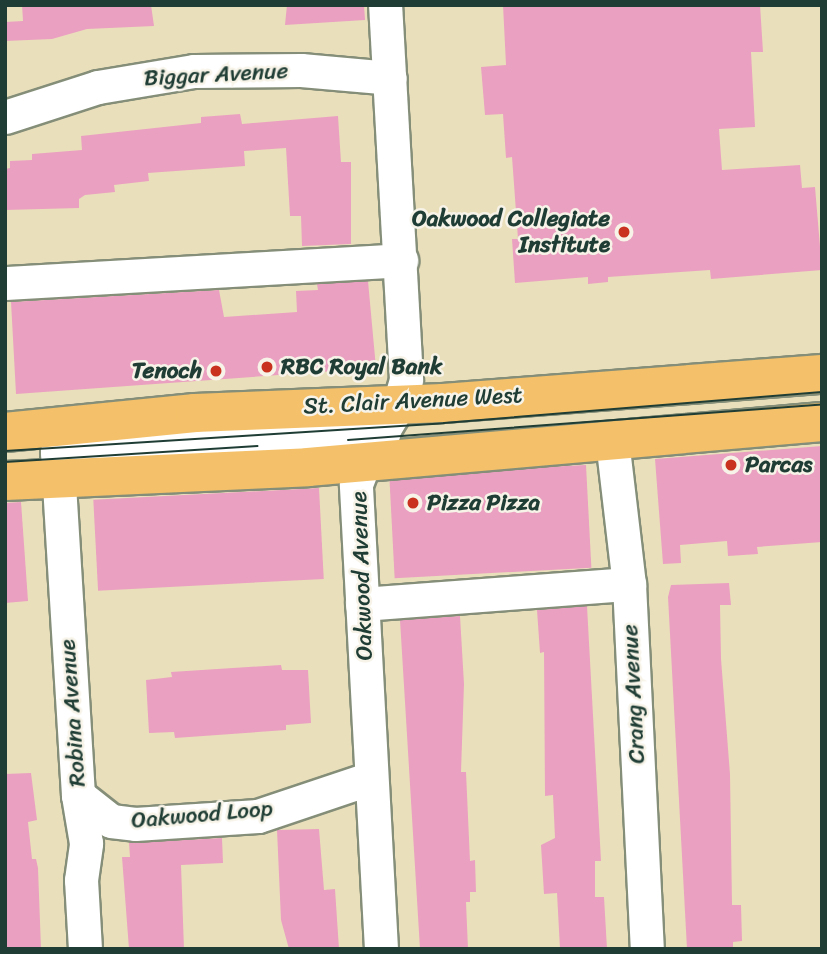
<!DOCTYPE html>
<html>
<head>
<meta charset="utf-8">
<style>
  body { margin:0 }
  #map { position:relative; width:827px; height:954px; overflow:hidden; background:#eadfbb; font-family:Sriracha,sans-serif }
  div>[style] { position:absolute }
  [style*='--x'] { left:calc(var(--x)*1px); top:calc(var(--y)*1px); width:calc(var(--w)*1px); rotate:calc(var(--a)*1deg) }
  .building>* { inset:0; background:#eaa0c0; transform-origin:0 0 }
  .roads { filter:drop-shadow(2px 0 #848e78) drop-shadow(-2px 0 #848e78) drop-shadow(0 2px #848e78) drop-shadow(0 -2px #848e78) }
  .minor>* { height:33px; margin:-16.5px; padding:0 16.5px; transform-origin:16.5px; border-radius:16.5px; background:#fff }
  .major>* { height:38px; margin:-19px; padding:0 19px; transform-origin:19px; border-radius:19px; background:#f4c16a }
  .tram>* { height:2px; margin:-1px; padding:0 1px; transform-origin:1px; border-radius:1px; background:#1f3d34 }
  .dots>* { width:19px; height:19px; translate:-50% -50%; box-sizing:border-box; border:4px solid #f7f3e8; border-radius:50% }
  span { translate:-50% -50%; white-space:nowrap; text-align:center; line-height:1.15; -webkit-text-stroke:5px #f7f3e8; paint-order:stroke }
  .street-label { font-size:23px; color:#1f3d34 }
  .poi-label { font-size:23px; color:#1f3d34; font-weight:700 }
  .right { translate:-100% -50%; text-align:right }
  .left { translate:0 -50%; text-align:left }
  .frame { position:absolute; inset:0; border:7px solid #1f3d34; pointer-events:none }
</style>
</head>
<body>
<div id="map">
  <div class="building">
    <i style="clip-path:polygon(22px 5px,151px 5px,154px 26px,87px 29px,52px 39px,5px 41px,5px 22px,23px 21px)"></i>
    <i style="clip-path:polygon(287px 5px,364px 5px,365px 20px,285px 25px)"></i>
    <i style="clip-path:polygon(503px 5px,760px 5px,763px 52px,751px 52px,755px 127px,719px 129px,722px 170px,800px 165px,802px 188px,815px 187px,822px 270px,711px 279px,710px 270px,608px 277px,608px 282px,588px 284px,588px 277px,515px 283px,512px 239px,518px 239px,512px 157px,506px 158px,503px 114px,485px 115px,481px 67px,506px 65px)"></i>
    <i style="clip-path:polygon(240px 114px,242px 124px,338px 116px,341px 162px,351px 162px,351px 244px,302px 246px,301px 216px,290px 216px,286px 148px,244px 151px,245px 166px,148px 173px,149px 181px,114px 185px,115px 192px,85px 195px,79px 199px,79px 208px,5px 210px,5px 169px,10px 168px,10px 161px,32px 160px,32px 154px,82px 150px,81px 136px,201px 123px,201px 117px)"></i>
    <i style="clip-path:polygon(368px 281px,376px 368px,16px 394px,11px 302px,219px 290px,224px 317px,297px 312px,296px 291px,318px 290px,317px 284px)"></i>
    <i style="clip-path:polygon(822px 446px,822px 542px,757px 547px,758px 554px,728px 556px,727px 541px,680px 545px,681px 563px,663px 564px,655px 459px)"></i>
    <i style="left:586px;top:465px;width:103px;height:197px;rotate:87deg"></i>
    <i style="left:319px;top:488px;width:91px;height:226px;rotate:87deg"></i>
    <i style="clip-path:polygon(21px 502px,28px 601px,5px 603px,5px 503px)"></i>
    <i style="clip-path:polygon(729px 583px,731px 605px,720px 605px,721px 659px,730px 774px,732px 905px,741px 905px,742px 941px,733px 942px,733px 949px,687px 949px,668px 597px,671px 585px)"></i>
    <i style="clip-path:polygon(587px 606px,601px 861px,595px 861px,595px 897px,604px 897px,607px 949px,560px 949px,557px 893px,544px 894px,541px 845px,555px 838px,553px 795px,545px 796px,544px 652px,540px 653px,537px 610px)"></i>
    <i style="clip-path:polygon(460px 616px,464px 684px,461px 772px,466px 772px,470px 861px,475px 860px,476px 892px,470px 892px,470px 902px,466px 902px,468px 949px,420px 949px,400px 620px)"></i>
    <i style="clip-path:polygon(281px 665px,282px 670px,308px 670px,311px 723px,286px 725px,286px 730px,175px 738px,174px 732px,149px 733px,146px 680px,172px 677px,171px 672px)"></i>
    <i style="clip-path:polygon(31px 773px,37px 820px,28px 822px,32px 859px,36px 859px,38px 868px,41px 949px,5px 949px,5px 774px)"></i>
    <i style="clip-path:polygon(319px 829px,324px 890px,335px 889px,339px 949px,289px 949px,281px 920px,277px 830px)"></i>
    <i style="clip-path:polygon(222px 838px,223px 863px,181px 865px,184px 949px,129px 949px,122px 857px,130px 857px,129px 843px)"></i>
  </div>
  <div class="roads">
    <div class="minor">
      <i style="--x:5;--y:117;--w:98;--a:-17.9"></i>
      <i style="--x:98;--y:87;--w:97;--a:-9.5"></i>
      <i style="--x:194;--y:71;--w:107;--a:-0.5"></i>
      <i style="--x:301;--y:70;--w:89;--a:5.1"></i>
      <i style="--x:5;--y:283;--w:397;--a:-3.3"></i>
      <i style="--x:612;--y:440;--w:145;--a:83.3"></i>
      <i style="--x:629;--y:584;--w:365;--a:87.2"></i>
      <i style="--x:362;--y:604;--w:268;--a:-4.3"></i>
      <i style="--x:78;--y:795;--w:42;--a:38.2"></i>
      <i style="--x:111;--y:821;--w:24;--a:7"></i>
      <i style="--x:135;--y:824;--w:123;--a:-3.7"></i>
      <i style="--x:258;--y:816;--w:119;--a:-18.6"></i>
      <i style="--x:85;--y:949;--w:69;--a:-93.3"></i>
      <i style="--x:81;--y:880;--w:37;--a:-82"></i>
      <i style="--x:86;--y:843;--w:49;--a:-99.5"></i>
      <i style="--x:78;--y:795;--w:344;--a:-93.5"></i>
      <i style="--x:57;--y:452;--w:327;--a:-3.3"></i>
      <i style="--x:381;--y:949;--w:466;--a:-93.1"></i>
      <i style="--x:356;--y:484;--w:26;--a:-69"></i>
      <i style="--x:365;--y:460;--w:66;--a:-58.7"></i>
      <i style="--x:399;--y:404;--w:26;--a:-74"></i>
      <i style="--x:406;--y:379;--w:375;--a:-93.2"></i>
    </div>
    <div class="major">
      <i style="--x:5;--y:432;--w:191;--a:-5.7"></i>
      <i style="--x:195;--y:413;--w:248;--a:-2.3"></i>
      <i style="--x:443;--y:403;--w:380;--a:-4.4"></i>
      <i style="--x:5;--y:481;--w:303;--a:-2.6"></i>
      <i style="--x:308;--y:467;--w:516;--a:-5"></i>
    </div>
  </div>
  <div class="tram">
    <i style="--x:348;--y:440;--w:475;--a:-4.3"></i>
    <i style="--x:5;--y:451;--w:440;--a:-3.6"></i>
    <i style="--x:444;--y:423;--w:379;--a:-4.7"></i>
    <i style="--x:5;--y:462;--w:253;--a:-3.6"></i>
  </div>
  <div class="dots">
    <i style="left:624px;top:232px;background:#c8321e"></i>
    <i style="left:267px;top:367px;background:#c8321e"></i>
    <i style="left:216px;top:371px;background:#c8321e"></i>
    <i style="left:731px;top:465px;background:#c8321e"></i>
    <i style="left:413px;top:503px;background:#c8321e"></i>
  </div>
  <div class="street-label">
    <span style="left:216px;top:75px;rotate:-3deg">Biggar Avenue</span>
    <span style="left:413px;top:401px;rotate:-3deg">St. Clair Avenue West</span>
    <span style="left:362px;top:576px;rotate:-92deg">Oakwood Avenue</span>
    <span style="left:634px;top:694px;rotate:-93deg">Crang Avenue</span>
    <span style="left:73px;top:713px;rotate:-94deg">Robina Avenue</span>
    <span style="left:202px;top:815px;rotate:-5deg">Oakwood Loop</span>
  </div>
  <div class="poi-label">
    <span class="right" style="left:610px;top:232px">Oakwood Collegiate<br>Institute</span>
    <span class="left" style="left:281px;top:367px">RBC Royal Bank</span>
    <span class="right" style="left:202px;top:371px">Tenoch</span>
    <span class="left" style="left:745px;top:465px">Parcas</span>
    <span class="left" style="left:427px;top:503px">Pizza Pizza</span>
  </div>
  <div class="frame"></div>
</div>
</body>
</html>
